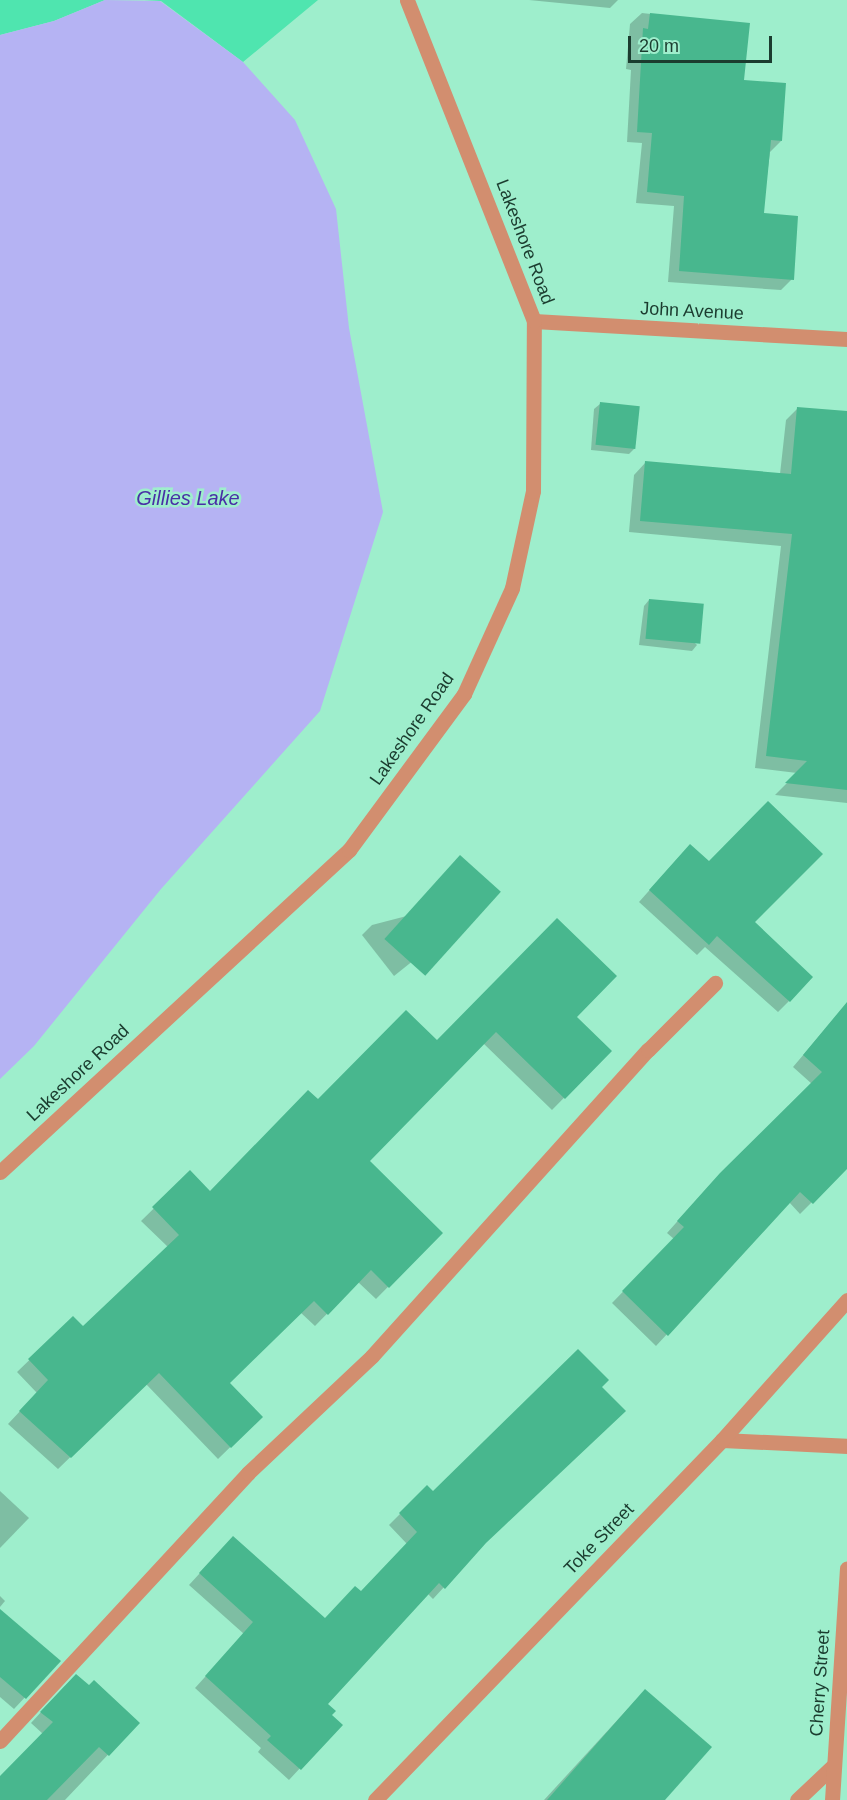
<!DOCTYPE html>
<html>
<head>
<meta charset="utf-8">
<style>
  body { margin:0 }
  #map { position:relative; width:847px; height:1800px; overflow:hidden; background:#9eeecc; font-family:Helvetica,sans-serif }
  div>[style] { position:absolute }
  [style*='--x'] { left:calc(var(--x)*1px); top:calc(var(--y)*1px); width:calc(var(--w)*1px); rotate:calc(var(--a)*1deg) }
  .green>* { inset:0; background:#4fe5af }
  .water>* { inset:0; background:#b5b3f3 }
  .shadow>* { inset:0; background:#0003 }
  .building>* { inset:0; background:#48b78e; transform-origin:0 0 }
  .minor>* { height:15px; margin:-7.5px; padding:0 7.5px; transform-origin:7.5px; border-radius:7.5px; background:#d28e6f }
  span { translate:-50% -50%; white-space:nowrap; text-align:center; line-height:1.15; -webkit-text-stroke:5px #9eeecc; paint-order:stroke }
  .street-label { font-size:18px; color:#1b3c2f }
  .water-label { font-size:20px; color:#492fa6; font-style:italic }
  .scale { position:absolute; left:628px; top:36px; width:144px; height:27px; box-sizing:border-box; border:3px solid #1b3c2f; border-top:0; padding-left:8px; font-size:18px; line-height:21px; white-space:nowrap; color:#1b3c2f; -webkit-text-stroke:4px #9eeecc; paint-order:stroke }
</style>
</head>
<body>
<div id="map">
  <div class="green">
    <i style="clip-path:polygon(0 0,105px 0,54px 21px,0 35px)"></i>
    <i style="clip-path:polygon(144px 0,318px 0,243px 62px,161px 1px)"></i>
  </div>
  <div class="water">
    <i style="clip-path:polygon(105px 0,160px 1px,243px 62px,295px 120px,336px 209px,349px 328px,383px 512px,320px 711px,161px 889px,34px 1046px,0 1079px,0 35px,54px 21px)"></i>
  </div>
  <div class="shadow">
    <i style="clip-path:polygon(529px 0,618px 0,610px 8px)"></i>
    <i style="clip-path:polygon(642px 13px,748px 25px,743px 82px,781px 141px,770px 152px,762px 215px,792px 279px,781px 290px,668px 282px,674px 206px,636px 203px,642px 143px,627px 142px,631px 70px,626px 69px,630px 24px)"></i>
    <i style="clip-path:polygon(600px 404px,635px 448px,629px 454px,591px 450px,594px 409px)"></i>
    <i style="clip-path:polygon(798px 408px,847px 413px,847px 803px,775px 795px,797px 773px,755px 768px,781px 546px,629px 532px,634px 475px,646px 462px,780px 474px,786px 420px)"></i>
    <i style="clip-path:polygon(649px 600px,697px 645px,692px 651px,639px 645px,644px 606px)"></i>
    <i style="clip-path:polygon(679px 857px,709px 863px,753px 923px,789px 1001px,778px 1012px,705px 947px,697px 955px,639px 902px)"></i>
    <i style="clip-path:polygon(499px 892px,394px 976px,362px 935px,372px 925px)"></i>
    <i style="clip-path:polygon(843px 1008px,847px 1011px,847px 1167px,800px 1214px,789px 1202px,656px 1346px,612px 1303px,674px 1239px,667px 1233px,709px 1186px,812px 1084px,793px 1067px)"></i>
    <i style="clip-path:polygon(575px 1017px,610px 1051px,552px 1110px,483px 1043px,368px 1161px,441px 1233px,376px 1299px,358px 1282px,315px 1326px,300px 1312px,228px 1383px,261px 1417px,218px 1459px,146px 1384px,58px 1469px,8px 1424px,37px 1393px,17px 1372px,73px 1318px,83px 1328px,168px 1247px,141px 1221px,190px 1173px,210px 1193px,318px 1101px,437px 1042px)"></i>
    <i style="clip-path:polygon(427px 1487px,481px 1547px,433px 1599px,428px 1594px,326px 1704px,329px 1715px,340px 1725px,289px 1780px,258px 1752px,261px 1748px,195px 1688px,244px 1634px,189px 1585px,222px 1549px,325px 1620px,361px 1593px,407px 1544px,389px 1525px)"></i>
    <i style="clip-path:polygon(0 1491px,29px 1518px,0 1548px)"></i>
    <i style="clip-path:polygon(0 1596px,5px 1601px,0 1607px)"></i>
    <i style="clip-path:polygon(0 1611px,59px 1661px,14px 1709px,0 1697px)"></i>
    <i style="clip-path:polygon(65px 1686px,138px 1723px,65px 1800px,0 1800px,0 1778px,43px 1734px,31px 1723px)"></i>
    <i style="clip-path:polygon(634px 1702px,663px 1800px,544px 1800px)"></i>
  </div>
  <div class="building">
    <i style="clip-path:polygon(650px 13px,750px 23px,744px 80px,786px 83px,782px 141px,771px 140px,764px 213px,798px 216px,794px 280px,679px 271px,684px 196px,647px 192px,652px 133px,637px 132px,643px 28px,648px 29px)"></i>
    <i style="left:600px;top:402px;width:40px;height:43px;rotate:6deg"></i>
    <i style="clip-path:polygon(797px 407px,847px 411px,847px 790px,785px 783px,807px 761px,766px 756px,792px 534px,640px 521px,645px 461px,791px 474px)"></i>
    <i style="left:649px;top:599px;width:55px;height:40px;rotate:5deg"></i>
    <i style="clip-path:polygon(768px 801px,823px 854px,755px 922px,813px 977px,790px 1002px,717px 936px,709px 945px,649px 890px,690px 844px,709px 861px)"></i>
    <i style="left:460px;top:855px;width:55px;height:113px;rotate:42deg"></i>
    <i style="clip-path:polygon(557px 918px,617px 976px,577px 1017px,612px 1051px,565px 1099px,496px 1032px,370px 1161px,443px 1233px,389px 1288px,371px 1270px,328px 1315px,314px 1301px,230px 1383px,263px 1417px,231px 1448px,159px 1373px,71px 1458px,19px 1411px,48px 1380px,28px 1359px,73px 1316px,83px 1326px,179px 1235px,152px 1207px,190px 1170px,210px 1191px,308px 1090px,318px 1099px,406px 1010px,437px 1040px)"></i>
    <i style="clip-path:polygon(847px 1002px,847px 1169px,813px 1204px,800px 1192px,668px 1336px,622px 1291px,684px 1227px,677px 1221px,720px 1173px,822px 1072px,803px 1055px)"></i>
    <i style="clip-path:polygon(578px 1349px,609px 1380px,602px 1387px,626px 1411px,486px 1543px,445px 1589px,439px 1583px,328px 1704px,336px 1711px,332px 1715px,343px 1725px,301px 1770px,267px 1740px,271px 1736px,205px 1676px,253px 1622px,199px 1573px,233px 1536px,325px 1618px,355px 1586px,361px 1591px,417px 1532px,399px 1513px,427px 1485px,433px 1491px)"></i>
    <i style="clip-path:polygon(0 1609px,61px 1661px,26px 1699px,0 1677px)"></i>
    <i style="clip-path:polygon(76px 1674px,89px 1685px,94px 1680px,140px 1723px,109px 1756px,99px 1747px,47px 1800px,0 1800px,0 1776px,53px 1722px,40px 1712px)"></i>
    <i style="clip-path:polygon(645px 1689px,712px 1747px,665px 1800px,547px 1800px)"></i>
  </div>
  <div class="minor">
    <i style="--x:534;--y:321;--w:314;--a:3.3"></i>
    <i style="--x:0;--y:1172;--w:475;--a:-42.7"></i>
    <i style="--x:349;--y:850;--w:194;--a:-53.6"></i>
    <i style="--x:464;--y:694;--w:116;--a:-65.6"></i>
    <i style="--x:512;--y:588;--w:99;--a:-77.8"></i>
    <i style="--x:533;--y:491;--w:170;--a:-89.7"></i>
    <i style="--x:534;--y:321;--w:345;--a:-111.6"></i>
    <i style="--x:722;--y:1440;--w:125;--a:2.7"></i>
    <i style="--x:0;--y:1741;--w:365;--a:-47.2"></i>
    <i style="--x:248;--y:1473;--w:170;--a:-43.3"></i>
    <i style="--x:372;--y:1356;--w:412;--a:-48"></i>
    <i style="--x:648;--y:1050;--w:95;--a:-45"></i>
    <i style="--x:375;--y:1800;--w:500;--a:-46.05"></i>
    <i style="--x:722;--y:1440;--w:188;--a:-48.2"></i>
    <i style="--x:797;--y:1800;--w:51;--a:-43.4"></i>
    <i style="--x:832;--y:1800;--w:232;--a:-86.3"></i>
  </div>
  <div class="street-label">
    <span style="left:525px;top:242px;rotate:69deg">Lakeshore Road</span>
    <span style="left:692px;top:311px;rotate:3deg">John Avenue</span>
    <span style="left:412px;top:729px;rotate:-55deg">Lakeshore Road</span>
    <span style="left:78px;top:1073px;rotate:-43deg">Lakeshore Road</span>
    <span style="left:599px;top:1539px;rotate:-46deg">Toke Street</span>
    <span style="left:820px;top:1683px;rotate:-86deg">Cherry Street</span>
  </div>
  <div class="water-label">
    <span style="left:188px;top:498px">Gillies Lake</span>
  </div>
  <div class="scale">20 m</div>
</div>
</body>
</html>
